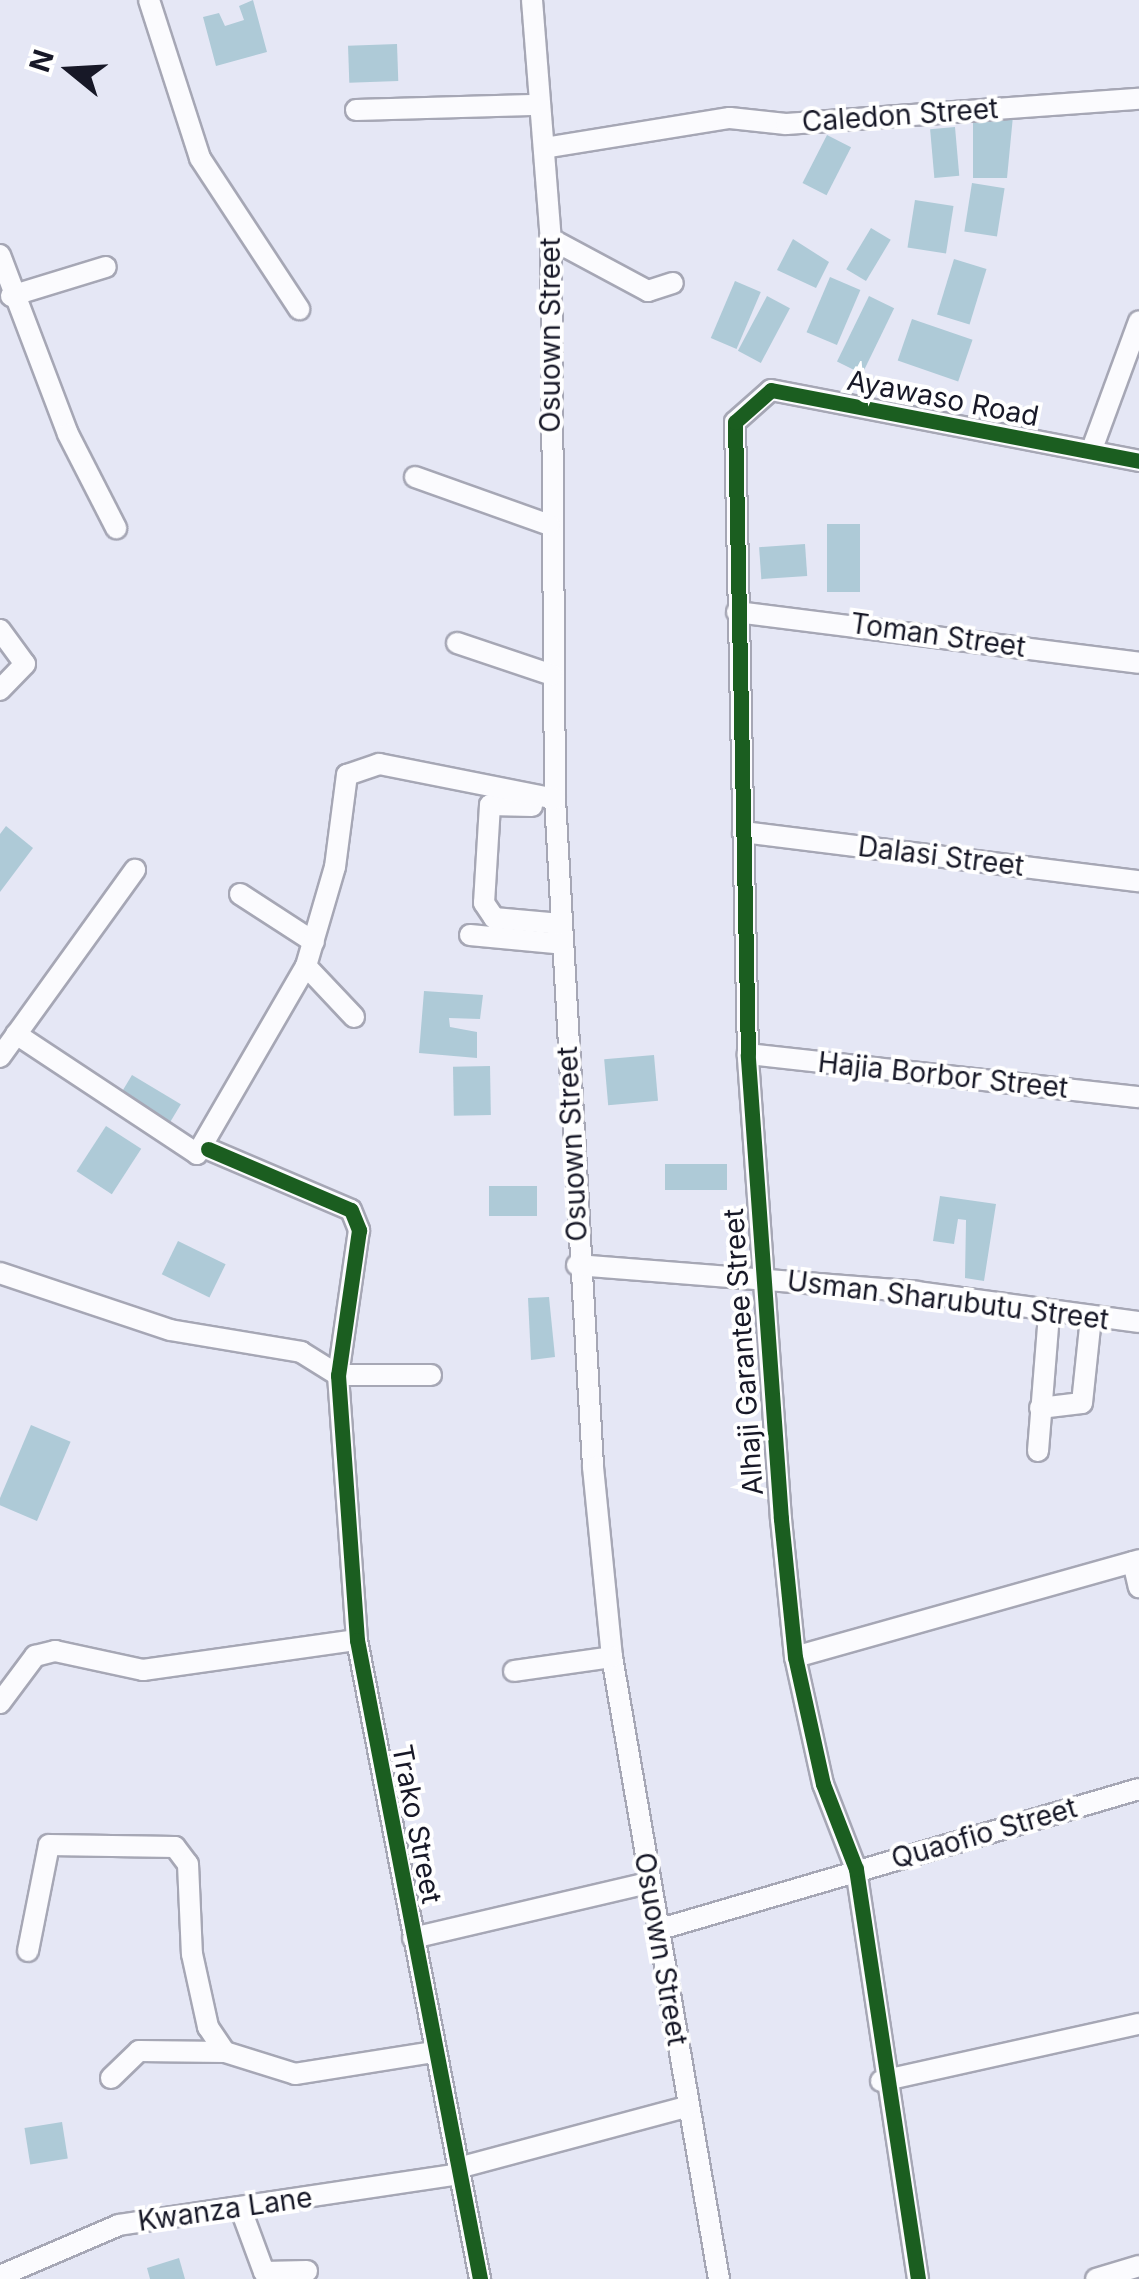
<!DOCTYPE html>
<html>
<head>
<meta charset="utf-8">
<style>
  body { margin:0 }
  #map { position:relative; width:1139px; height:2279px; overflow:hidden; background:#e5e7f5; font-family:Inter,sans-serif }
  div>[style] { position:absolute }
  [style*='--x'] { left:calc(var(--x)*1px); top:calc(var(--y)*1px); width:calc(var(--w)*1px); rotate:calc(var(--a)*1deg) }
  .building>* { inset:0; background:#aecad7; transform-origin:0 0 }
  .roads { filter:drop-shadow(2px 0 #a6a7b5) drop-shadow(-2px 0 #a6a7b5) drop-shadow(0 2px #a6a7b5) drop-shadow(0 -2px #a6a7b5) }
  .minor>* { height:20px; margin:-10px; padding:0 10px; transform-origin:10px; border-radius:10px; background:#fbfbfe }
  .cycleway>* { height:15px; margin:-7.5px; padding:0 7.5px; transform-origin:7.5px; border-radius:7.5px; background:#1b5e20 }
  span { translate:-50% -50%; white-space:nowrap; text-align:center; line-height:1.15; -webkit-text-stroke:8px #fff; paint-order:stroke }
  .street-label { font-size:28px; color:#171827 }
  .north { position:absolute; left:20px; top:20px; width:100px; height:100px; -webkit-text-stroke:8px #fff; paint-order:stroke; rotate:288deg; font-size:28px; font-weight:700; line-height:40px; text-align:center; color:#171827 }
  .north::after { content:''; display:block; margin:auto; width:35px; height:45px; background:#171827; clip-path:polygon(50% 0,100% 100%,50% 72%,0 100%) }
</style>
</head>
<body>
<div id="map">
  <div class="building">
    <i style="clip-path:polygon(253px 0,267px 52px,216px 66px,203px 17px,219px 13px,225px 26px,244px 20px,239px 6px)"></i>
    <i style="left:397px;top:44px;width:37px;height:49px;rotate:88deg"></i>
    <i style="clip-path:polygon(973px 116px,1013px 116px,1007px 178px,973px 178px)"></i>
    <i style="left:955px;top:127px;width:49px;height:25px;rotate:85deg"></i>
    <i style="left:827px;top:135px;width:27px;height:54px;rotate:27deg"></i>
    <i style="left:972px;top:183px;width:33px;height:49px;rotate:9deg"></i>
    <i style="left:915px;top:200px;width:39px;height:48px;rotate:9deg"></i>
    <i style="left:871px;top:228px;width:23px;height:48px;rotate:31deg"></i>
    <i style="clip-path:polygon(793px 239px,829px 262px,816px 288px,777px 270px)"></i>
    <i style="left:954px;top:259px;width:34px;height:58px;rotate:17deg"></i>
    <i style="left:830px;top:277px;width:33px;height:60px;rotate:23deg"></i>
    <i style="left:735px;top:281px;width:28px;height:62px;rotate:23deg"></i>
    <i style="left:767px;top:296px;width:26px;height:62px;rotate:28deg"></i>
    <i style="left:869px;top:296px;width:28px;height:73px;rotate:26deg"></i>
    <i style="left:912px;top:319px;width:64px;height:44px;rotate:19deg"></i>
    <i style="left:827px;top:524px;width:33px;height:68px"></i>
    <i style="left:805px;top:544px;width:32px;height:46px;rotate:86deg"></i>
    <i style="clip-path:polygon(6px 826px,33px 848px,0 892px,0 834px)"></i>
    <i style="clip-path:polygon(424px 991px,483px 995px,480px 1019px,449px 1018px,450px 1027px,477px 1032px,477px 1058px,419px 1053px)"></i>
    <i style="left:654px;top:1055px;width:46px;height:50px;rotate:85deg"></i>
    <i style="left:490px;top:1066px;width:49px;height:37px;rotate:89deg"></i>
    <i style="left:132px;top:1075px;width:57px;height:30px;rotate:31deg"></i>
    <i style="left:106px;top:1126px;width:42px;height:54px;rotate:33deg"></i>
    <i style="left:665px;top:1164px;width:62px;height:26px"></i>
    <i style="left:489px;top:1186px;width:48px;height:30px"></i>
    <i style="clip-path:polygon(940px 1196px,996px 1204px,984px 1281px,965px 1278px,966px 1220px,958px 1219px,954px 1244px,933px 1241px)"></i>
    <i style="left:178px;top:1241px;width:53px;height:37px;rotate:26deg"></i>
    <i style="clip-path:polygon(549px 1297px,555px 1357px,531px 1360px,528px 1298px)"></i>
    <i style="left:31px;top:1425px;width:43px;height:86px;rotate:23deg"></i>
    <i style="left:62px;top:2122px;width:37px;height:38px;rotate:81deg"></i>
    <i style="clip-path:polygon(179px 2258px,185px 2279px,150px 2279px,147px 2268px)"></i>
  </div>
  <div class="roads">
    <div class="minor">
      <i style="--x:149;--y:0;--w:166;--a:72.1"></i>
      <i style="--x:200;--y:158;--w:181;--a:56.7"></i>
      <i style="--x:532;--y:0;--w:240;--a:85.5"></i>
      <i style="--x:551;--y:239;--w:560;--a:89.59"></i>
      <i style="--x:555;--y:799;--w:669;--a:86.74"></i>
      <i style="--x:593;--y:1467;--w:191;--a:84.3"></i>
      <i style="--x:612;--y:1657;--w:631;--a:80.24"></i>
      <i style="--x:356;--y:110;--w:184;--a:-1.6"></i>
      <i style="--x:544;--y:148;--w:188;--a:-9.2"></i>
      <i style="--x:730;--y:118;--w:56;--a:6.1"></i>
      <i style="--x:786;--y:124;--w:354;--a:-4.1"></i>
      <i style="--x:551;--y:239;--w:110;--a:28.2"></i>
      <i style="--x:648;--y:291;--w:26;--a:-18"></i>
      <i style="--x:0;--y:255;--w:191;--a:69.2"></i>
      <i style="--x:68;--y:434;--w:106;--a:62.9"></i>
      <i style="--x:11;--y:296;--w:99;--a:-17"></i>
      <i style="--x:1092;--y:449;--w:136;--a:-69.8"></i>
      <i style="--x:415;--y:477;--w:143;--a:19.6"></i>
      <i style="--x:737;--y:612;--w:405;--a:7.2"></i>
      <i style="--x:0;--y:630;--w:42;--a:53.7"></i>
      <i style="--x:25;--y:664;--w:36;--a:134"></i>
      <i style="--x:457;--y:643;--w:100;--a:18.6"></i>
      <i style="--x:532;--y:806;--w:42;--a:-178.6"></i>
      <i style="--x:490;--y:805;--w:98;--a:93.5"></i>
      <i style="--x:484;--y:903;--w:18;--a:56"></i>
      <i style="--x:494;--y:918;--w:67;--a:5.1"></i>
      <i style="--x:743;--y:832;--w:399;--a:7.1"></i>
      <i style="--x:240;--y:894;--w:88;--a:33"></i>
      <i style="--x:470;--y:935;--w:93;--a:5.5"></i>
      <i style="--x:306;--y:966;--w:70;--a:46.7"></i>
      <i style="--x:16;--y:1034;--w:217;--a:33.5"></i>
      <i style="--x:197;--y:1154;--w:217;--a:-59.9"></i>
      <i style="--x:306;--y:966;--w:103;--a:-73.7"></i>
      <i style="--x:335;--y:867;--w:93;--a:-82.6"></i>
      <i style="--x:347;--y:775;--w:34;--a:-19"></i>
      <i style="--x:379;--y:764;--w:179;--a:11.2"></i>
      <i style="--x:748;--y:1054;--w:393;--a:6.3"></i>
      <i style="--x:0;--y:1057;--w:231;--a:-54.2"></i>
      <i style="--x:208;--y:1149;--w:155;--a:23.1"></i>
      <i style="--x:351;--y:1210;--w:22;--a:68"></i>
      <i style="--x:359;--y:1230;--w:147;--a:98.2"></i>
      <i style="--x:338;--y:1375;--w:266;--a:85.9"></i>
      <i style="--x:357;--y:1640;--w:651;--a:79.1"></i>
      <i style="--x:577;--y:1265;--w:341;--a:4.5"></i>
      <i style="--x:917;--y:1292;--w:224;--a:7.7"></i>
      <i style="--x:0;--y:1273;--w:179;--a:18.5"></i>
      <i style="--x:170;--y:1330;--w:133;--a:9.5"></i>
      <i style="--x:301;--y:1352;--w:44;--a:31.9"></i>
      <i style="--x:338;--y:1375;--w:93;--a:0"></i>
      <i style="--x:1040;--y:1408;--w:42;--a:-6.8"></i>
      <i style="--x:1082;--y:1403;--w:85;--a:-84"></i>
      <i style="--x:1038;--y:1451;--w:138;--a:-85.4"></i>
      <i style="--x:1133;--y:1562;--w:26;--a:77"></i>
      <i style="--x:795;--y:1657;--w:357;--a:-15.7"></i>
      <i style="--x:514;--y:1671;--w:99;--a:-8.1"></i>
      <i style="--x:0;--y:1703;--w:59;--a:-53.3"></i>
      <i style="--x:35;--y:1656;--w:21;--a:-14"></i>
      <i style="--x:55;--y:1651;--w:90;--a:12.2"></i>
      <i style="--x:143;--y:1670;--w:216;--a:-8"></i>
      <i style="--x:657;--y:1930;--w:502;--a:-16.31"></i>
      <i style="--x:413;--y:1938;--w:241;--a:-13.2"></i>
      <i style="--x:28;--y:1951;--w:108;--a:-78.8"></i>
      <i style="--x:49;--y:1845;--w:126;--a:0.9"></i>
      <i style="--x:175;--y:1847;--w:21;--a:53"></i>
      <i style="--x:188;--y:1864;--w:90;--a:87.5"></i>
      <i style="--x:192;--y:1954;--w:75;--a:77.6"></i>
      <i style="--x:208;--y:2027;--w:30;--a:56"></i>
      <i style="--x:225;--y:2052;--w:73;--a:17.4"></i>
      <i style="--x:295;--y:2074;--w:141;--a:-9"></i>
      <i style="--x:111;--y:2078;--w:39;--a:-44"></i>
      <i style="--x:139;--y:2051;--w:86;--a:0.7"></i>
      <i style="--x:881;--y:2081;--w:264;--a:-12.5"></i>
      <i style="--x:458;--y:2168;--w:239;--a:-15"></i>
      <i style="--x:240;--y:2207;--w:69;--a:69.7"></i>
      <i style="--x:264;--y:2272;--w:43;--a:-1.3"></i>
      <i style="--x:0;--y:2276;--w:129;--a:-23.2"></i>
      <i style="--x:119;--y:2225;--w:344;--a:-8.5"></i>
      <i style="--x:918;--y:2279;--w:415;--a:-98.6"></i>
      <i style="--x:856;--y:1869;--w:91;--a:-111.2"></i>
      <i style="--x:823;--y:1784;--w:130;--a:-102.4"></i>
      <i style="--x:795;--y:1657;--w:139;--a:-95.8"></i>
      <i style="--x:781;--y:1519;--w:466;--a:-94.1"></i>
      <i style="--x:748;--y:1054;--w:632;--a:-91.18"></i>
      <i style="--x:735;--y:422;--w:48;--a:-41.6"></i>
      <i style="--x:771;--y:390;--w:375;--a:10.9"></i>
      <i style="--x:1096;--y:2279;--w:45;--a:-16.8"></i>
    </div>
  </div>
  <div class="cycleway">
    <i style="--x:208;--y:1149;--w:155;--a:23.1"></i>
    <i style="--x:351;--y:1210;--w:22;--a:68"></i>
    <i style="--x:359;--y:1230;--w:147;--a:98.2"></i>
    <i style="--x:338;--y:1375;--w:266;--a:85.9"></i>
    <i style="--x:357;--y:1640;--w:651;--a:79.1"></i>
    <i style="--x:918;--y:2279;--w:415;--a:-98.6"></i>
    <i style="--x:856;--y:1869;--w:91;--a:-111.2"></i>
    <i style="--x:823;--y:1784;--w:130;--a:-102.4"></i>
    <i style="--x:795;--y:1657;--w:139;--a:-95.8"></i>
    <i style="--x:781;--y:1519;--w:466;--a:-94.1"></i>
    <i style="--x:748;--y:1054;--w:632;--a:-91.18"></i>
    <i style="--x:735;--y:422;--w:48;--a:-41.6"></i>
    <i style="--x:771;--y:390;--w:375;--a:10.9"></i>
  </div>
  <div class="street-label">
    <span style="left:900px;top:115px;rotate:-4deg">Caledon Street</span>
    <span style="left:550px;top:335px;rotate:-90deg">Osuown Street</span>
    <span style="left:943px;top:398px;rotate:11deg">Ayawaso Road</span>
    <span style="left:938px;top:635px;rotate:8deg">Toman Street</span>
    <span style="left:941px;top:856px;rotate:7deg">Dalasi Street</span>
    <span style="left:943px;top:1075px;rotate:6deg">Hajia Borbor Street</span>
    <span style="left:572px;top:1144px;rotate:-93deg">Osuown Street</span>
    <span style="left:948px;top:1300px;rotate:7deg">Usman Sharubutu Street</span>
    <span style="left:743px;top:1352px;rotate:-94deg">Alhaji Garantee Street</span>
    <span style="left:417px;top:1824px;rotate:79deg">Trako Street</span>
    <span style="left:984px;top:1833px;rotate:-16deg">Quaofio Street</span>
    <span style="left:661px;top:1949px;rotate:80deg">Osuown Street</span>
    <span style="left:225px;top:2209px;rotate:-8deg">Kwanza Lane</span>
  </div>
  <div class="north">N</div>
</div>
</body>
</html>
